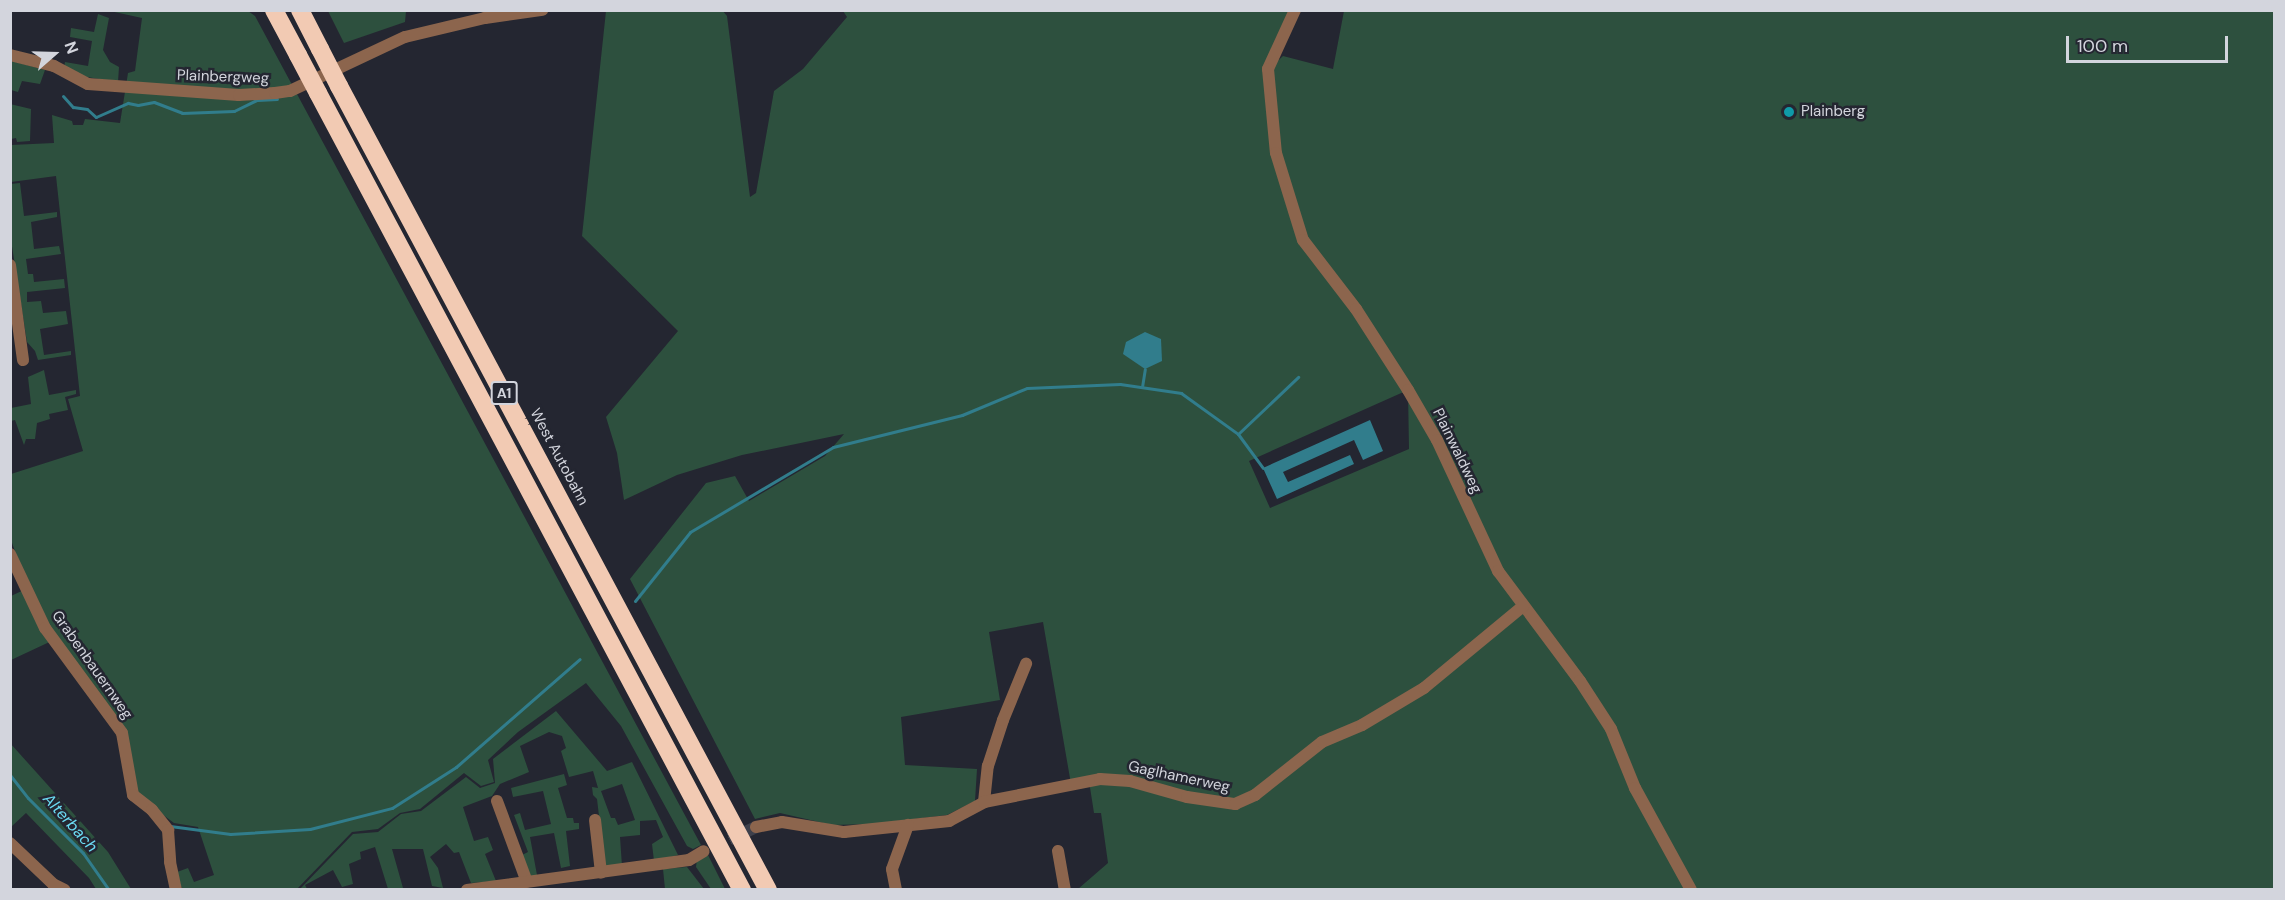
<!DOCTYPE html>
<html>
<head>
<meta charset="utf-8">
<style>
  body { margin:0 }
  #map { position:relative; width:2285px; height:900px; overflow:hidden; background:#242631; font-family:"DM Sans",sans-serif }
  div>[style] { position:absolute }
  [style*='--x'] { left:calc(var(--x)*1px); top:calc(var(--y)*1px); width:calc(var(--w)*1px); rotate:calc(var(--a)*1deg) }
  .green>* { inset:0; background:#2d503e }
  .water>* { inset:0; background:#317d8c }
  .stream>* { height:3px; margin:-1.5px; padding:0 1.5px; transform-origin:1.5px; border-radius:1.5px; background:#317d8c }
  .street-tunnel>* { height:12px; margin-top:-6px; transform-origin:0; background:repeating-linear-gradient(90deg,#3e404b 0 12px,transparent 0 18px) }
  .street>* { height:12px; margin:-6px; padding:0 6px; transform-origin:6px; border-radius:6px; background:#8c654d }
  .highway>* { height:18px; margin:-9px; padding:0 9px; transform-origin:9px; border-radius:9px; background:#f2cab3 }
  .highway-bridge>* { height:18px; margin:-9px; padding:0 9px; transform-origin:9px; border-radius:9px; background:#f2cab3 }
  .dots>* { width:16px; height:16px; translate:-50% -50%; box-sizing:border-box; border:3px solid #242631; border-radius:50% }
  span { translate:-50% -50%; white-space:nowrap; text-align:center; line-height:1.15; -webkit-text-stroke:5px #242631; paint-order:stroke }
  .shield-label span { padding:2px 4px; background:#242631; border:2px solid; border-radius:4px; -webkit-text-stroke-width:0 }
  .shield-label { font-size:14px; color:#d3d5dd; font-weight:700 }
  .street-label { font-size:15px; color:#d3d5dd }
  .poi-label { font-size:15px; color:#d3d5dd }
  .left { translate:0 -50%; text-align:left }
  .water-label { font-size:16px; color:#6bdaf2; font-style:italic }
  .frame { position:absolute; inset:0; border:12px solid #d3d5dd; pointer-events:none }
  .north { position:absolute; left:24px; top:24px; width:60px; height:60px; -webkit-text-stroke:4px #242631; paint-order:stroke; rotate:70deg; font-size:16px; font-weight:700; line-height:24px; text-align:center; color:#d3d5dd }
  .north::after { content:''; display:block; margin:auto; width:21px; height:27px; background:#d3d5dd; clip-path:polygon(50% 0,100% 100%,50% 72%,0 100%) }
  .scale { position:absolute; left:2066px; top:36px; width:162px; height:27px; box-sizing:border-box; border:3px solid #d3d5dd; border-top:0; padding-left:8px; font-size:18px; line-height:21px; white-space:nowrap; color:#d3d5dd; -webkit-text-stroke:4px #242631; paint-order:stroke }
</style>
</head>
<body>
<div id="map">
  <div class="green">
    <i style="clip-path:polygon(evenodd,722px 10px,727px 16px,750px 197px,756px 193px,774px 91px,803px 69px,847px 17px,843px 11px,1290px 11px,1270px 68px,1283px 56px,1333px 69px,1344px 11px,2274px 11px,2274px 889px,1078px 889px,1108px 863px,1101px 813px,1094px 813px,1089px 781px,1071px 784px,1043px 622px,989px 632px,1000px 700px,901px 717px,905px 765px,977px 769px,975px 801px,947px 815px,873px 824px,832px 825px,780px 813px,755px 819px,630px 579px,706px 483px,735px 476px,749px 501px,825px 456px,844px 434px,742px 455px,677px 475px,624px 500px,617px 453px,606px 417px,678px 331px,582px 236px,606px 11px,722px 10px,1408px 390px,1409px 449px,1270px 508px,1249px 461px,1408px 390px)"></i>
    <i style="clip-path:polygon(110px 11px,248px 11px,255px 16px,701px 845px,693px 849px,687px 846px,621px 726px,586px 683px,518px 732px,488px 760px,494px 782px,481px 786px,464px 773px,420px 809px,400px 813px,378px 829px,352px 832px,297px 889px,182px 889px,177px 872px,188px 868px,194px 882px,214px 875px,198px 827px,174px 823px,135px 794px,124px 728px,58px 638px,11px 660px,11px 596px,28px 588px,11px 540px,11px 474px,83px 451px,68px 399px,80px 396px,56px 176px,11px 182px,11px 145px,54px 143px,52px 115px,72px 121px,73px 125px,83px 125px,85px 119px,120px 123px,128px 73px,135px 71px,142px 18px)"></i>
    <i style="clip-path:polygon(328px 11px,406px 11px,405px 22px,344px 43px)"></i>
    <i style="clip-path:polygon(98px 14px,109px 18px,103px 50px,110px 62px,119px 67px,118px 82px,87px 77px,64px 68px,65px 62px,88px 66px,92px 41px,70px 37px,71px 28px,94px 32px)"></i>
    <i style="clip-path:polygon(12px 61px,45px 70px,40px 84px,22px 81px,18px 92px,11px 90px)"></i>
    <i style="clip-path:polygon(10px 104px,31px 109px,30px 141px,17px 142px,16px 138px,11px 139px)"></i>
    <i style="clip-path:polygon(20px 183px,24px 216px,57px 212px,57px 217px,31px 222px,34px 249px,59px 246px,61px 254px,26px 259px,28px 274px,33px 274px,34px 282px,64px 279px,65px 288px,27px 292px,27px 302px,41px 301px,43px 313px,66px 311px,68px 324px,40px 329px,44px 355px,71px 351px,71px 355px,38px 360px,35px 351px,27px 342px,11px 240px,10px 184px)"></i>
    <i style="clip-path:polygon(44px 370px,49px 395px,76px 390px,76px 394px,65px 397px,68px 410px,49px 414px,50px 419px,37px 423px,35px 439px,26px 439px,24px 445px,15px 420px,11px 421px,11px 408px,31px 404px,28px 377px)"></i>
    <i style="clip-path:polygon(evenodd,556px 711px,607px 771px,632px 762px,678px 855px,654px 861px,652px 844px,663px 837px,656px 820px,640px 821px,640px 835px,620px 837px,622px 866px,605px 867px,597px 799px,593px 795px,592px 787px,598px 788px,593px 771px,569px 777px,561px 751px,566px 748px,562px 736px,549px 732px,520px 746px,529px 772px,500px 784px,492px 796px,463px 807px,474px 841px,488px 837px,493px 850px,485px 854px,496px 881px,471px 883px,459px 852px,454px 853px,446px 844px,430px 857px,438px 868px,443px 888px,432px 886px,423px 849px,392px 849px,403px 888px,388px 889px,375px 847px,360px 852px,361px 859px,349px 864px,353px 884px,342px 887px,333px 870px,305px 885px,307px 889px,299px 890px,353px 834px,378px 832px,401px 814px,421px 811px,466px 777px,480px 788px,495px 783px,493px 759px,556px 711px,622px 784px,635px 820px,618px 825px,615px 818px,611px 818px,601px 791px,622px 784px)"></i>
    <i style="clip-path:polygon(10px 743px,108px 852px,131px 889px,96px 889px,89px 878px,26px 813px,11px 827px)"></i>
    <i style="clip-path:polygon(564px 774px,567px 785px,558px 788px,567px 818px,573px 818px,574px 823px,579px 823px,579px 829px,566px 831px,570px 866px,561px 868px,554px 833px,530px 837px,537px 875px,531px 877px,522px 855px,528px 852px,514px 815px,520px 813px,525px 830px,551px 824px,543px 791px,513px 797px,511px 788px)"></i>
    <i style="clip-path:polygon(708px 855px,725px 889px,711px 889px,696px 867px,697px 859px)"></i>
    <i style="clip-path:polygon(687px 867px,704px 889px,665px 889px,663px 869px)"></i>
  </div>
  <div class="water">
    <i style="clip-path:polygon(1145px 332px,1161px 339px,1162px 361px,1145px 369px,1123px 354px,1126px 342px)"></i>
    <i style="clip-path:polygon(1370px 420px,1383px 451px,1363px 460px,1354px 440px,1283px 472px,1288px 482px,1350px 455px,1354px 464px,1277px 499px,1263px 468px)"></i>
  </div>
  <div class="stream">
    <i style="--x:63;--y:96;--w:15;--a:48"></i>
    <i style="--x:73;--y:107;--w:14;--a:8"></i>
    <i style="--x:87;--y:109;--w:12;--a:42"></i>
    <i style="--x:96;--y:117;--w:35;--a:-24"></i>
    <i style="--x:128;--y:103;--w:10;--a:11"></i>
    <i style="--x:138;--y:105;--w:16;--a:-11"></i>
    <i style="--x:154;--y:102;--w:30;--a:21"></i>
    <i style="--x:182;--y:113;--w:52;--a:-2.2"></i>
    <i style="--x:234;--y:111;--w:25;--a:-26"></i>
    <i style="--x:257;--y:100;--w:20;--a:-3"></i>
    <i style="--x:1142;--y:387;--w:18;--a:-81"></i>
    <i style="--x:1238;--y:434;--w:83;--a:-43.5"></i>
    <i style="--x:635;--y:601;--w:88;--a:-51.4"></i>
    <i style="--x:690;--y:532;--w:166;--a:-30.7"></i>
    <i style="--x:833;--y:447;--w:133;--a:-13.9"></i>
    <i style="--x:962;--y:415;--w:70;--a:-22.6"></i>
    <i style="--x:1027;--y:388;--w:93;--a:-2.5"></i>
    <i style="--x:1120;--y:384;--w:62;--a:8.4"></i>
    <i style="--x:1181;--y:393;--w:70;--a:35.7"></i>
    <i style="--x:1238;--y:434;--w:42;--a:53.7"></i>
    <i style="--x:10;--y:775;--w:29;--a:52"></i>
    <i style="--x:28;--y:798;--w:78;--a:45"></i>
    <i style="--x:83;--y:853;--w:45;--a:54.9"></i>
    <i style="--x:170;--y:826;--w:61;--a:7.6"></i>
    <i style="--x:230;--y:834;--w:80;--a:-3.6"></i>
    <i style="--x:310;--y:829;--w:85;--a:-14.4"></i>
    <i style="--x:392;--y:808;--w:76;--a:-32.6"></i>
    <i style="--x:456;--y:767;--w:164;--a:-41.1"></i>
  </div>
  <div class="street-tunnel">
    <i style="--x:713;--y:847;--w:47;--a:-24.9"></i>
  </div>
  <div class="street">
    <i style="--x:1295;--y:10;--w:65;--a:114.6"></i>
    <i style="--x:1268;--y:69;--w:84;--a:84.6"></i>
    <i style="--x:1276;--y:153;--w:91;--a:72.8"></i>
    <i style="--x:1303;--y:240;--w:87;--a:52.5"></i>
    <i style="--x:1356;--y:309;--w:96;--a:57.3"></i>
    <i style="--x:1408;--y:390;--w:58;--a:59.9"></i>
    <i style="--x:1437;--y:440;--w:145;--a:65"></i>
    <i style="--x:1498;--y:571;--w:137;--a:53.3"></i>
    <i style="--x:1580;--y:681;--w:57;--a:57.1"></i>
    <i style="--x:1611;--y:729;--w:64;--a:67.9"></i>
    <i style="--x:1635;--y:788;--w:116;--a:61.2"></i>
    <i style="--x:10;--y:55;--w:45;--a:14"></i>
    <i style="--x:54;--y:66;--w:38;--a:28"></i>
    <i style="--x:88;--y:84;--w:151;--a:4.2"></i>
    <i style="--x:239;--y:95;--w:36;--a:-3"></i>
    <i style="--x:275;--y:93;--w:15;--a:-8"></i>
    <i style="--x:290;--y:91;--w:127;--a:-25.2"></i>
    <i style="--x:405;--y:37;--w:82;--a:-13.4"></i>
    <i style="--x:485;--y:18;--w:58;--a:-8"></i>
    <i style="--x:10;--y:265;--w:96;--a:82.2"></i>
    <i style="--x:10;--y:554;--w:82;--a:64.7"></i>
    <i style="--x:45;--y:628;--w:130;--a:53.7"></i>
    <i style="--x:122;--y:733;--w:63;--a:79.9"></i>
    <i style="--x:133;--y:795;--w:24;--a:38"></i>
    <i style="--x:152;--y:810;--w:26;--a:51"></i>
    <i style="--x:168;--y:830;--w:32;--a:86"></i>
    <i style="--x:170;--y:862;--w:29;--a:78"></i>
    <i style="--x:497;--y:801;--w:86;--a:69.7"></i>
    <i style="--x:984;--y:802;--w:36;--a:-84"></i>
    <i style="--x:988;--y:766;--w:48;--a:-71.9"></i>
    <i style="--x:1003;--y:720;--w:61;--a:-67.7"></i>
    <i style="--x:595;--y:820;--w:53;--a:83.5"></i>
    <i style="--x:756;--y:827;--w:26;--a:-11"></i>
    <i style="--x:782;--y:822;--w:63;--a:9.2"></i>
    <i style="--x:844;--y:832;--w:106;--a:-6"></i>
    <i style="--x:949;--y:821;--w:40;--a:-28"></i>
    <i style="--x:984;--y:802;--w:118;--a:-11.2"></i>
    <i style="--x:1100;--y:779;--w:30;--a:4"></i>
    <i style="--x:1130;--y:781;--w:59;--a:15.7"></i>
    <i style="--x:1187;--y:797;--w:49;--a:8.3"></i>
    <i style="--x:1235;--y:804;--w:22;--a:-24"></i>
    <i style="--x:1255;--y:795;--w:85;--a:-38.3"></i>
    <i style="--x:1322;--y:742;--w:43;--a:-23"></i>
    <i style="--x:1362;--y:725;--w:72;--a:-30.8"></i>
    <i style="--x:1424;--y:688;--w:129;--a:-39.6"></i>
    <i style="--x:10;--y:843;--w:59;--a:43.6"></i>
    <i style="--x:53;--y:884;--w:13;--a:27"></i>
    <i style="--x:1058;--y:851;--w:40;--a:80"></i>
    <i style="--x:467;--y:890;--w:224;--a:-7.7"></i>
    <i style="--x:689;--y:860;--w:17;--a:-31"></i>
    <i style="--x:896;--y:890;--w:21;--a:-101"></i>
    <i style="--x:892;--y:869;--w:47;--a:-70"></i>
  </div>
  <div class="highway">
    <i style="--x:274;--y:10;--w:51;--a:61.9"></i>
    <i style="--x:300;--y:10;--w:44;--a:62.9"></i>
    <i style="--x:339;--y:86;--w:911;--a:61.92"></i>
    <i style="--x:318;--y:93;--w:903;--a:61.99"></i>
  </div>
  <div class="highway-bridge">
    <i style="--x:320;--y:49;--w:42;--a:62.8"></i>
    <i style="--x:298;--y:55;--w:43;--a:62.2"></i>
  </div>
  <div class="dots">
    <i style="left:1789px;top:112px;background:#0f9aa8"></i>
  </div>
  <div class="shield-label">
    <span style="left:504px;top:393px">A1</span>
  </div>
  <div class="street-label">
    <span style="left:223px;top:77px;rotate:2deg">Plainbergweg</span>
    <span style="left:1457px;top:451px;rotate:64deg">Plainwaldweg</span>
    <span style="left:559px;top:457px;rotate:62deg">West Autobahn</span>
    <span style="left:92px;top:665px;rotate:55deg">Grabenbauernweg</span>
    <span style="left:1179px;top:777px;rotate:12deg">Gaglhamerweg</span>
  </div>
  <div class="poi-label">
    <span class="left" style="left:1801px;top:112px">Plainberg</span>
  </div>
  <div class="water-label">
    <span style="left:70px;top:823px;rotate:48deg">Alterbach</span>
  </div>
  <div class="frame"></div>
  <div class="north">N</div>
  <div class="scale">100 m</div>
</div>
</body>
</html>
